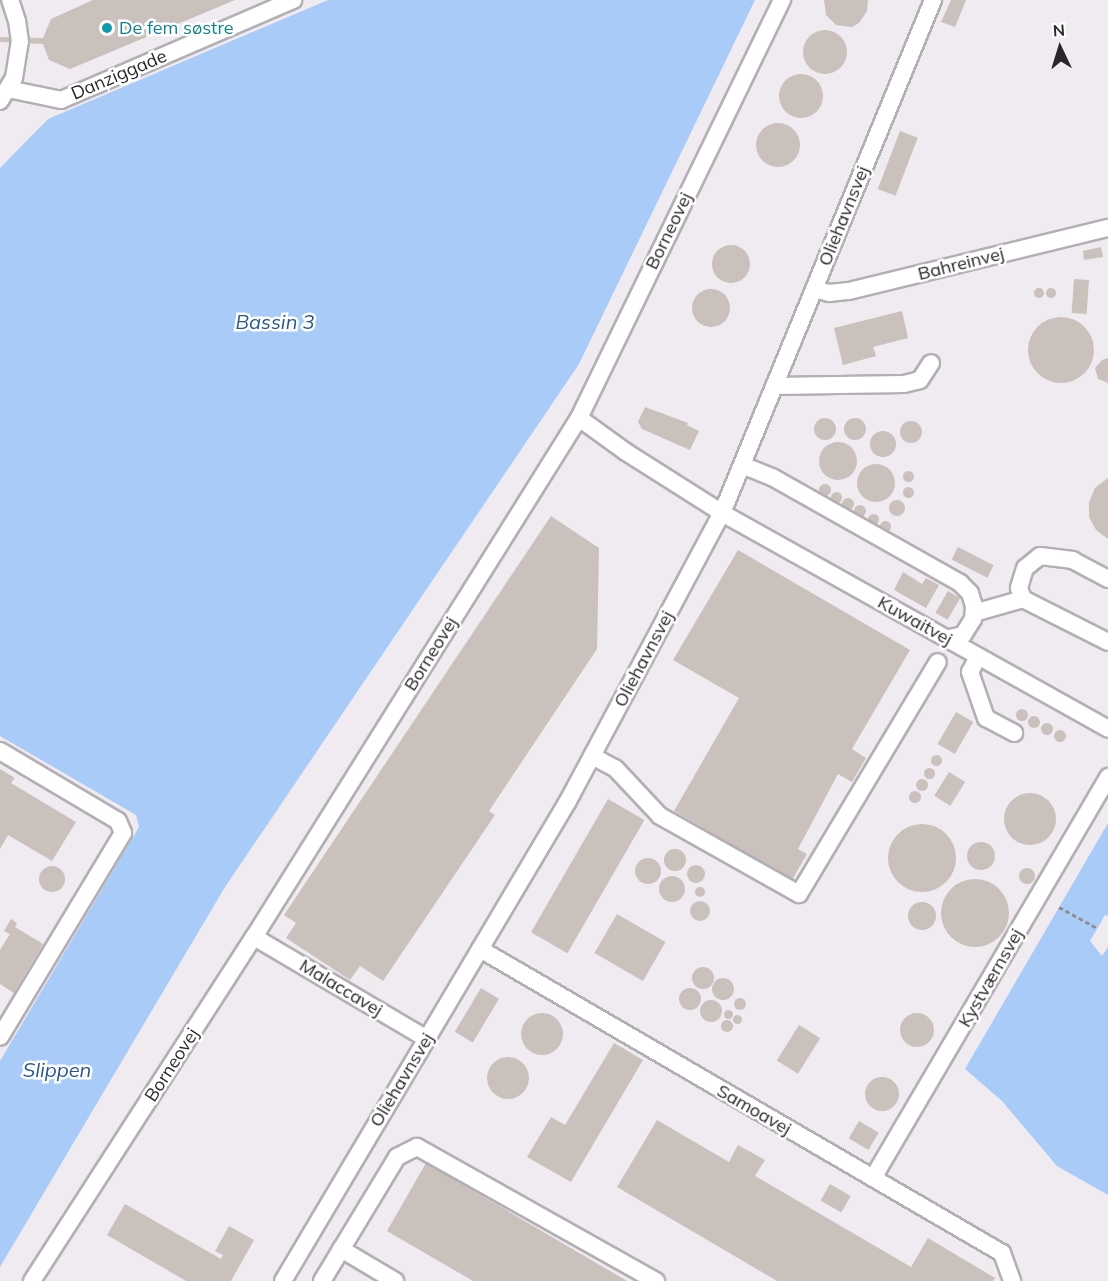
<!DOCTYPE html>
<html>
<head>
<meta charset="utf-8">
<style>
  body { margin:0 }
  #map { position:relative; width:1108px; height:1281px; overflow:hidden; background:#f0eaf1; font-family:Mulish,sans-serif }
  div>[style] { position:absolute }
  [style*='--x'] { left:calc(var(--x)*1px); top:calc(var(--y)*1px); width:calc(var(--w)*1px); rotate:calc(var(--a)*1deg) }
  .water>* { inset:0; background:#a8cbf8 }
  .building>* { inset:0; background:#cac1bd; transform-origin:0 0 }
  .round { border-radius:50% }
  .path>* { height:3px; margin-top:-1.5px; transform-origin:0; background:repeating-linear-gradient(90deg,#908b90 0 4.5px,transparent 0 7.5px) }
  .roads { filter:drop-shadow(2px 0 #b4aeb5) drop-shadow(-2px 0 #b4aeb5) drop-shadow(0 2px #b4aeb5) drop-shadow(0 -2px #b4aeb5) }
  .minor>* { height:16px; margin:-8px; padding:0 8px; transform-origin:8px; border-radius:8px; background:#fff }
  .dots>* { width:16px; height:16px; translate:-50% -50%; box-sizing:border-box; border:3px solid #fff; border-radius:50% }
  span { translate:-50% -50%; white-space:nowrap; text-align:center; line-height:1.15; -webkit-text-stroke:5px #fff; paint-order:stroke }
  .culture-label { font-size:18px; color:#0d838f }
  .left { translate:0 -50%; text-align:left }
  .street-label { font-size:18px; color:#2a272a }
  .water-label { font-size:20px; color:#28568d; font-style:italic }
  .north { position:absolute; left:1030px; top:18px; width:60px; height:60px; -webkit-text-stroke:4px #fff; paint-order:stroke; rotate:356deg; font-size:16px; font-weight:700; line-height:24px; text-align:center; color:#2a272a }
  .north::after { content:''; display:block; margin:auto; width:21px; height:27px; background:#2a272a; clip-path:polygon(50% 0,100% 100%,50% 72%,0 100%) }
</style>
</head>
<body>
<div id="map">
  <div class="water">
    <i style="clip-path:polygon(328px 0,755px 0,579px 364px,225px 887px,0 1267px,0 1061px,139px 827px,136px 815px,0 736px,0 168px,48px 119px)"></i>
    <i style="clip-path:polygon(1108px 823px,1108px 916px,1105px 915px,1090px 941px,1102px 956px,1108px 947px,1108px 1195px,1057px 1166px,1002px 1101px,965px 1069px)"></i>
  </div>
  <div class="building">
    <i style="clip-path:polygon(93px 0,235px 0,70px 69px,49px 60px,43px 44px,0 42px,0 37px,43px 38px,51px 19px)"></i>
    <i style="clip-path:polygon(824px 0,868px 0,867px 11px,859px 23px,852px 27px,836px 25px,826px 15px)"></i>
    <i style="clip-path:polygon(951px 0,966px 0,955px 27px,941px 22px)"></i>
    <i class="round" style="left:803px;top:30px;width:44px;height:44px"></i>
    <i class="round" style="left:779px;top:74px;width:44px;height:44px"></i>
    <i class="round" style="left:756px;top:123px;width:44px;height:44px"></i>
    <i style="left:900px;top:131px;width:19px;height:62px;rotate:21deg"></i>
    <i class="round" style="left:712px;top:245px;width:38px;height:38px"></i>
    <i style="clip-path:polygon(1101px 247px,1103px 257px,1084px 260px,1083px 251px)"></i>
    <i style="left:1074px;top:279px;width:15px;height:34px;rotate:4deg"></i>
    <i class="round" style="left:1046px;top:288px;width:10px;height:10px"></i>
    <i class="round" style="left:1034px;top:288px;width:10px;height:10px"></i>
    <i class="round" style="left:692px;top:289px;width:38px;height:38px"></i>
    <i style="clip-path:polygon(902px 311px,908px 338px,873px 347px,876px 356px,843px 365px,834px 328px)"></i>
    <i class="round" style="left:1028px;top:317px;width:66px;height:66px"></i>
    <i style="clip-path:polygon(1108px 358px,1108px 383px,1098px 379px,1095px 368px,1102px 360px)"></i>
    <i style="clip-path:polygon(645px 407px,688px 423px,687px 425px,699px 431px,690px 450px,642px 429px,638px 422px)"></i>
    <i class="round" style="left:814px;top:418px;width:22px;height:22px"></i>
    <i class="round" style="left:844px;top:418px;width:22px;height:22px"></i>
    <i class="round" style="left:900px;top:421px;width:22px;height:22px"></i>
    <i class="round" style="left:870px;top:431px;width:26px;height:26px"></i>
    <i class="round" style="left:819px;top:442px;width:38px;height:38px"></i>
    <i class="round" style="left:857px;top:464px;width:38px;height:38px"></i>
    <i class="round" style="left:902.5px;top:470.5px;width:11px;height:11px"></i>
    <i style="clip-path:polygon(1108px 478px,1108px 539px,1096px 530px,1089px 517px,1089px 502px,1095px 488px)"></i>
    <i class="round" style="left:819px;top:484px;width:12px;height:12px"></i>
    <i class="round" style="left:902.5px;top:486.5px;width:11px;height:11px"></i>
    <i class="round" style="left:830.5px;top:491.5px;width:11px;height:11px"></i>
    <i class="round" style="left:842px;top:498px;width:12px;height:12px"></i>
    <i class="round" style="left:889px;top:500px;width:16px;height:16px"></i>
    <i class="round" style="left:854px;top:505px;width:12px;height:12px"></i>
    <i class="round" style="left:867.5px;top:513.5px;width:11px;height:11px"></i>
    <i style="clip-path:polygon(551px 516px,599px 548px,597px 649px,489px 811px,495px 815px,383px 981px,360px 966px,350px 980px,286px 938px,296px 923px,284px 915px)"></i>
    <i class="round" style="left:879.5px;top:520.5px;width:11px;height:11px"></i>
    <i style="left:958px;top:547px;width:40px;height:14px;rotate:27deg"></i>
    <i style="clip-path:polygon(738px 550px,910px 650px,852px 749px,866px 758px,852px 782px,838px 774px,798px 849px,807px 854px,792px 880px,674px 811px,739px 698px,673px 660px)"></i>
    <i style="clip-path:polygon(903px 572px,922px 584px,926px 578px,939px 585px,926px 608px,894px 590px)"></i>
    <i style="left:948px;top:591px;width:14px;height:25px;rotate:30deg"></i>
    <i class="round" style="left:1016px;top:709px;width:12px;height:12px"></i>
    <i style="left:956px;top:712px;width:20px;height:37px;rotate:30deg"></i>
    <i class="round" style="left:1028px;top:716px;width:12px;height:12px"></i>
    <i class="round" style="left:1041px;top:723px;width:12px;height:12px"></i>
    <i class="round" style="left:1054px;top:730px;width:12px;height:12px"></i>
    <i class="round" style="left:930.5px;top:754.5px;width:11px;height:11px"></i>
    <i class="round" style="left:923.5px;top:767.5px;width:11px;height:11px"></i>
    <i style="clip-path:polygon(0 769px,15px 778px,11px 783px,76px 822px,52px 861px,8px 835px,0 849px)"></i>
    <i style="left:949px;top:772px;width:19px;height:28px;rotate:32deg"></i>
    <i class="round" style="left:916px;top:779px;width:12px;height:12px"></i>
    <i class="round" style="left:909px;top:791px;width:12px;height:12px"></i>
    <i class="round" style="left:1004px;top:793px;width:52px;height:52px"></i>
    <i style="left:608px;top:799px;width:42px;height:154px;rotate:30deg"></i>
    <i class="round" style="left:888px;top:824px;width:68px;height:68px"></i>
    <i class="round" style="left:967px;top:842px;width:28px;height:28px"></i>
    <i class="round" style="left:664px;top:849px;width:22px;height:22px"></i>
    <i class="round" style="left:635px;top:858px;width:26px;height:26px"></i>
    <i class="round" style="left:687px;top:865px;width:18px;height:18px"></i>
    <i class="round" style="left:39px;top:866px;width:26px;height:26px"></i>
    <i class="round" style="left:1019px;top:868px;width:16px;height:16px"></i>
    <i class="round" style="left:659px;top:876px;width:26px;height:26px"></i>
    <i class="round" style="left:941px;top:879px;width:68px;height:68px"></i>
    <i class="round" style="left:695px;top:887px;width:10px;height:10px"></i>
    <i class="round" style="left:690px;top:901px;width:20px;height:20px"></i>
    <i class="round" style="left:908px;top:902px;width:28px;height:28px"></i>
    <i style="left:617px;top:914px;width:56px;height:45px;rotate:30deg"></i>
    <i style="clip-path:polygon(11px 919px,17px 923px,15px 927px,43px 944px,14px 993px,0 984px,0 950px,10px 934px,4px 931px)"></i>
    <i class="round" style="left:692px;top:967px;width:22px;height:22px"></i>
    <i class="round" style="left:712px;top:978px;width:22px;height:22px"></i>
    <i style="left:481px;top:988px;width:21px;height:51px;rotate:31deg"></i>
    <i class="round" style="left:679px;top:988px;width:22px;height:22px"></i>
    <i class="round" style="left:734px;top:998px;width:12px;height:12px"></i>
    <i class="round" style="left:700px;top:1000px;width:22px;height:22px"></i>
    <i class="round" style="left:723.5px;top:1009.5px;width:9px;height:9px"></i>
    <i class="round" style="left:900px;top:1013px;width:34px;height:34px"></i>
    <i class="round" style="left:521px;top:1013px;width:42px;height:42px"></i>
    <i class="round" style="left:732.5px;top:1014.5px;width:9px;height:9px"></i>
    <i class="round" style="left:721px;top:1020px;width:12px;height:12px"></i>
    <i style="left:799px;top:1025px;width:25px;height:42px;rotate:32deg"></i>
    <i style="clip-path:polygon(614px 1043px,643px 1060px,571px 1182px,527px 1157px,551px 1117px,565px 1125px)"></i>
    <i class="round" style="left:487px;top:1057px;width:42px;height:42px"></i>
    <i class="round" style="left:865px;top:1077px;width:34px;height:34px"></i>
    <i style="clip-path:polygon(657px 1120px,729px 1162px,738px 1145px,765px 1160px,755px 1176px,911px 1267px,928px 1238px,995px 1278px,993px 1281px,777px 1281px,617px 1187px)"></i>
    <i style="left:859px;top:1121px;width:23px;height:20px;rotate:31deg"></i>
    <i style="clip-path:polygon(426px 1163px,627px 1281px,473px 1281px,387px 1231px)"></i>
    <i style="left:830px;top:1184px;width:24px;height:19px;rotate:30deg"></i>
    <i style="clip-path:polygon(125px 1204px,221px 1259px,223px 1255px,215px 1251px,229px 1226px,254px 1240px,231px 1281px,186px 1281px,107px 1235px)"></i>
  </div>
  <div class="path">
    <i style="--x:1059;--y:907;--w:43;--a:28.9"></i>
  </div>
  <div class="roads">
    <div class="minor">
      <i style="--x:8;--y:89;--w:54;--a:11.7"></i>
      <i style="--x:61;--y:100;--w:253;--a:-23.3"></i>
      <i style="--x:0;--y:101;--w:27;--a:-59"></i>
      <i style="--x:14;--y:78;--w:36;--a:-81"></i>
      <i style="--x:20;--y:42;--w:21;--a:-98"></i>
      <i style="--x:17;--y:21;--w:22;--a:-108"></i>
      <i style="--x:814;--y:289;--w:16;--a:15"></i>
      <i style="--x:829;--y:293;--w:20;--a:-6"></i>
      <i style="--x:849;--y:291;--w:267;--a:-13.7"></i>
      <i style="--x:774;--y:386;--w:130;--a:-0.9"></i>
      <i style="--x:904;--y:384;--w:16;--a:-14"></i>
      <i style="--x:920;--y:380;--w:20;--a:-57"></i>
      <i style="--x:579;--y:418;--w:58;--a:35.9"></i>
      <i style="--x:626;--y:452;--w:114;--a:32.4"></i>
      <i style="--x:722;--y:513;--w:442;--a:29.2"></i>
      <i style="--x:742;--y:465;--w:32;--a:22"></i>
      <i style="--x:772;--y:477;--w:216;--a:29.4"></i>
      <i style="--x:960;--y:583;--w:14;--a:45"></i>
      <i style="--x:970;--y:593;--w:14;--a:73"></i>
      <i style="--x:974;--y:606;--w:13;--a:94"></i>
      <i style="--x:973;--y:619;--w:19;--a:122"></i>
      <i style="--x:963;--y:635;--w:17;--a:167"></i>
      <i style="--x:1108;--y:579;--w:40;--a:-152"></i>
      <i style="--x:1073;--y:560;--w:33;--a:-173"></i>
      <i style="--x:1040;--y:556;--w:19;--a:141"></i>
      <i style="--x:1025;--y:568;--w:21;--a:107"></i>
      <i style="--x:1019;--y:588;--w:12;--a:70"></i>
      <i style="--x:1023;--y:599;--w:95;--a:26.8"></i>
      <i style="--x:974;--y:613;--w:51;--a:-15.9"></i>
      <i style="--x:978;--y:657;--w:17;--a:118"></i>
      <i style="--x:970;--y:672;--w:49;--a:70.8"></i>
      <i style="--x:986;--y:718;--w:32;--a:28"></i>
      <i style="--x:0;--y:751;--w:137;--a:30.7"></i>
      <i style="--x:118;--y:821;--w:13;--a:67"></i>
      <i style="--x:123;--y:833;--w:238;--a:121.1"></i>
      <i style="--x:592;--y:756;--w:26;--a:28"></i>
      <i style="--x:615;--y:768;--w:66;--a:46.8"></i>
      <i style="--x:660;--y:816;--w:159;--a:29.3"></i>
      <i style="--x:799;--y:894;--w:270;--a:-59.1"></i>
      <i style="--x:254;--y:937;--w:201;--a:30.5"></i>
      <i style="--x:480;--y:949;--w:604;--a:30.22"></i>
      <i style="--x:1002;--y:1253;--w:30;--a:70"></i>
      <i style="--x:873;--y:1178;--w:465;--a:-59.6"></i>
      <i style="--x:341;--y:1249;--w:63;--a:30.7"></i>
      <i style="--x:32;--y:1281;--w:409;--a:-57.2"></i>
      <i style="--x:254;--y:937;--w:612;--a:-57.95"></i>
      <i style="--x:579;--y:418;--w:465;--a:-64.1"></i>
      <i style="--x:283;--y:1281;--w:558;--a:-59.3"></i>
      <i style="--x:568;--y:801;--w:327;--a:-61.9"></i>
      <i style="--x:722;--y:513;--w:555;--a:-67.64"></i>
      <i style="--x:322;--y:1281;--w:145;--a:-58.8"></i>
      <i style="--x:397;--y:1157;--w:22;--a:-27"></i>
      <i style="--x:417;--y:1147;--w:274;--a:29.3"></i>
    </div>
  </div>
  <div class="dots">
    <i style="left:107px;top:28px;background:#0f9aa8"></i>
  </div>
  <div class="culture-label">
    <span class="left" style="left:119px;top:28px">De fem søstre</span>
  </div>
  <div class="street-label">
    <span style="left:119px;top:75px;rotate:-23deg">Danziggade</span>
    <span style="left:844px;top:216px;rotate:-68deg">Oliehavnsvej</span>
    <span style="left:669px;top:231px;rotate:-64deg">Borneovej</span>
    <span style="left:961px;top:264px;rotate:-14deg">Bahreinvej</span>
    <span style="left:915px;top:621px;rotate:29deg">Kuwaitvej</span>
    <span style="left:431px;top:654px;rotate:-58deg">Borneovej</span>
    <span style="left:644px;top:659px;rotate:-62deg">Oliehavnsvej</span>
    <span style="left:991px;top:978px;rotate:-60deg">Kystværnsvej</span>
    <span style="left:341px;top:988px;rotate:31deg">Malaccavej</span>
    <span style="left:172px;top:1065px;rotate:-57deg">Borneovej</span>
    <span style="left:402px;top:1080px;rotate:-59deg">Oliehavnsvej</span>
    <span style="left:754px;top:1110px;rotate:30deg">Samoavej</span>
  </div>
  <div class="water-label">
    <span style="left:275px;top:321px">Bassin 3</span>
    <span style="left:57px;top:1069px">Slippen</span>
  </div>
  <div class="north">N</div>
</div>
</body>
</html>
